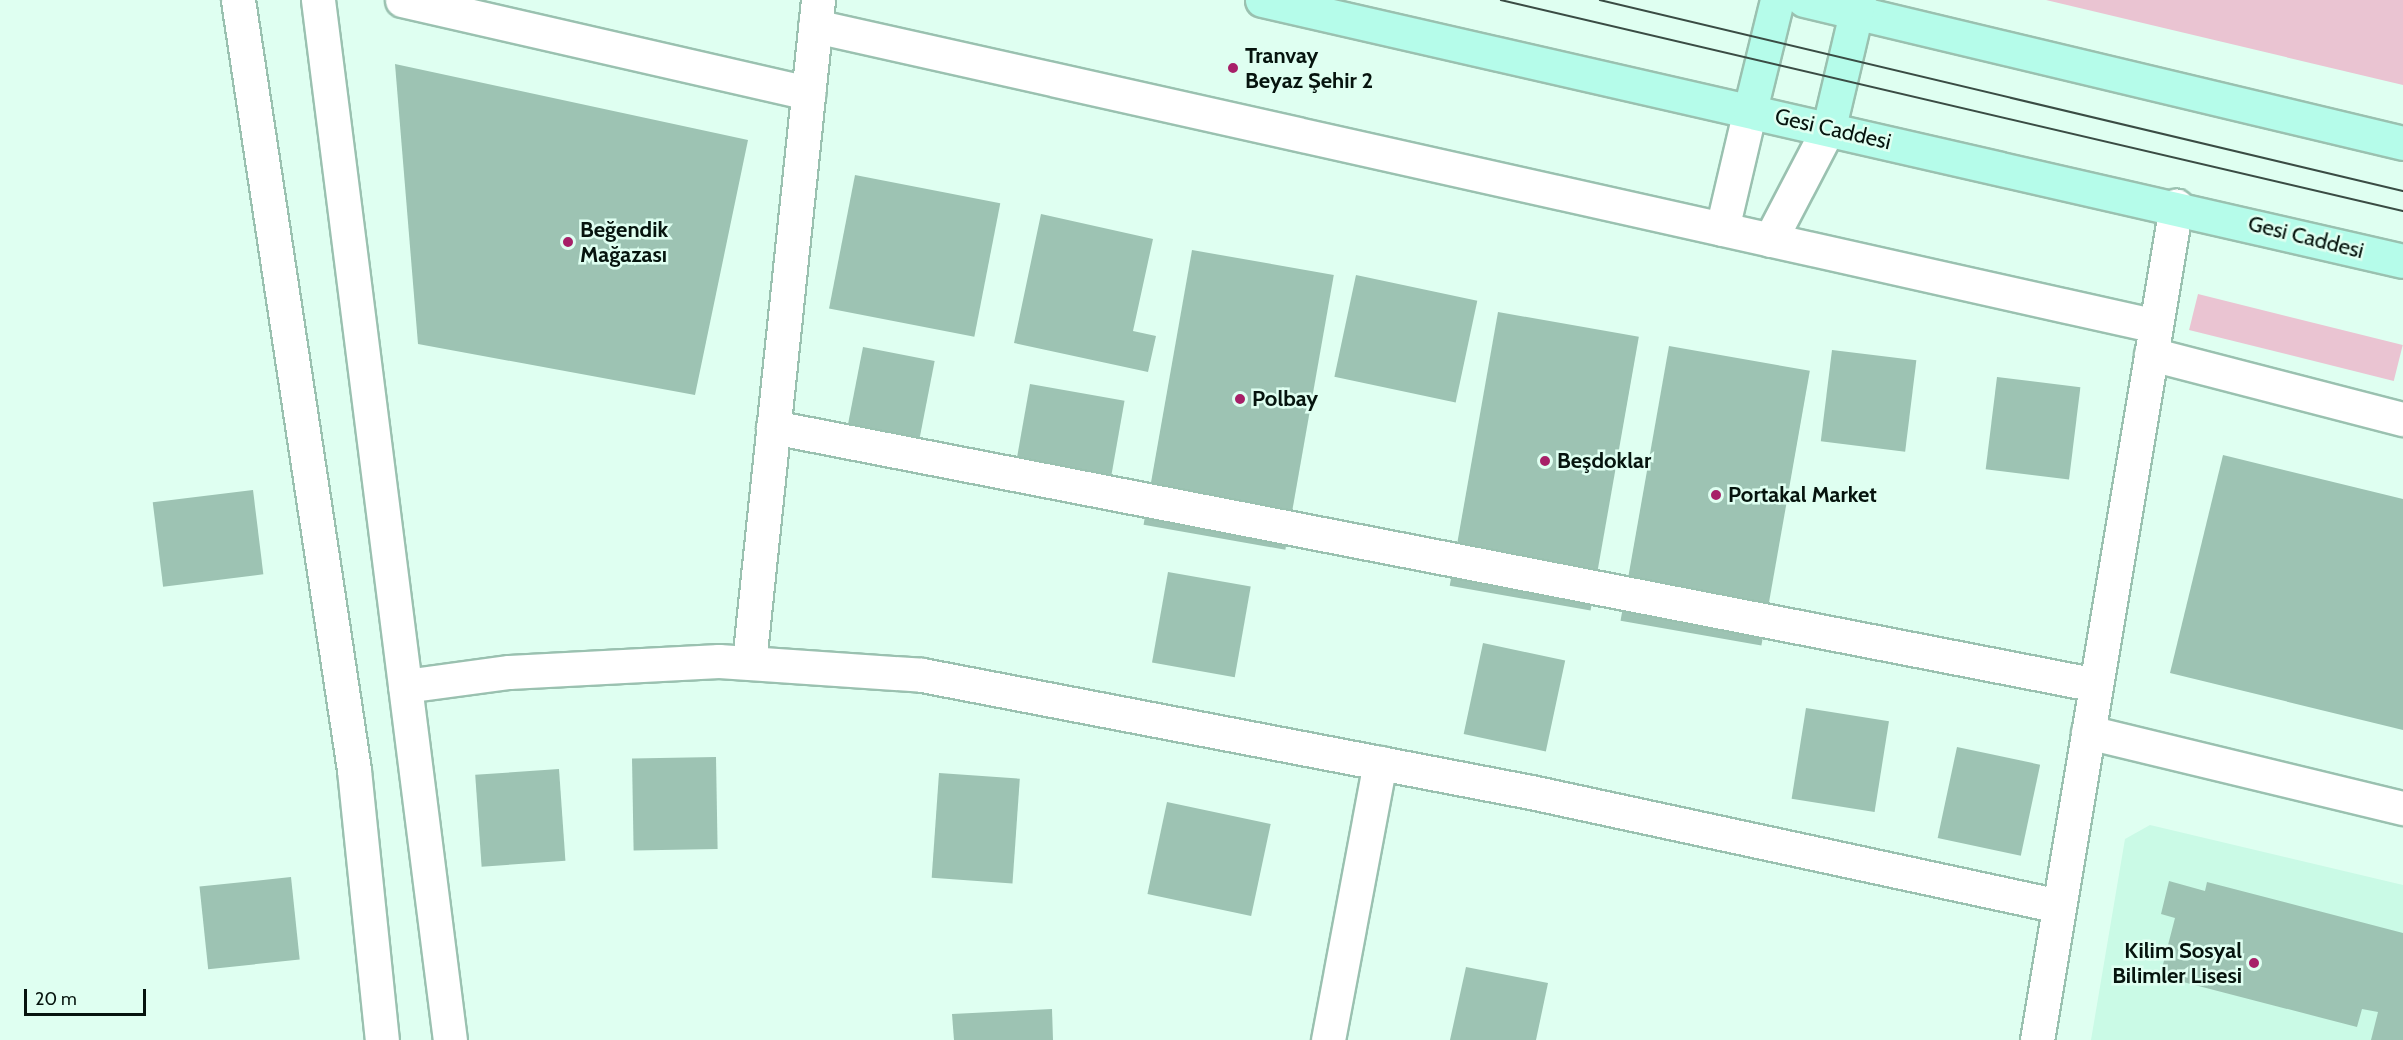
<!DOCTYPE html>
<html>
<head>
<meta charset="utf-8">
<style>
  body { margin:0 }
  #map { position:relative; width:2403px; height:1040px; overflow:hidden; background:#dffff1; font-family:Cabin,sans-serif }
  div>[style] { position:absolute }
  [style*='--x'] { left:calc(var(--x)*1px); top:calc(var(--y)*1px); width:calc(var(--w)*1px); rotate:calc(var(--a)*1deg) }
  .built>* { inset:0; background:#cafae6 }
  .green>* { inset:0; background:#eac4d2; transform-origin:0 0 }
  .building>* { inset:0; background:#9dc3b3; transform-origin:0 0 }
  .roads { filter:drop-shadow(2px 0 #9ac1b0) drop-shadow(-2px 0 #9ac1b0) drop-shadow(0 2px #9ac1b0) drop-shadow(0 -2px #9ac1b0) }
  .minor>* { height:33px; margin:-16.5px; padding:0 16.5px; transform-origin:16.5px; border-radius:16.5px; background:#fff }
  .tertiary>* { height:33px; margin:-16.5px; padding:0 16.5px; transform-origin:16.5px; border-radius:16.5px; background:#fff }
  .secondary>* { height:33px; margin:-16.5px; padding:0 16.5px; transform-origin:16.5px; border-radius:16.5px; background:#b5fcea }
  .tram>* { height:1.5px; margin:-0.75px; padding:0 0.75px; transform-origin:0.75px; border-radius:0.75px; background:#3a4c44 }
  .dots>* { width:16px; height:16px; translate:-50% -50%; box-sizing:border-box; border:3px solid #dffff1; border-radius:50% }
  span { translate:-50% -50%; white-space:nowrap; text-align:center; line-height:1.15; -webkit-text-stroke:5px #dffff1; paint-order:stroke }
  .poi-label { font-size:22px; color:#06140e; font-weight:700 }
  .left { translate:0 -50%; text-align:left }
  .right { translate:-100% -50%; text-align:right }
  .street-label { font-size:22px; color:#06140e }
  .scale { position:absolute; left:24px; top:989px; width:122px; height:27px; box-sizing:border-box; border:3px solid #06140e; border-top:0; padding-left:8px; font-size:18px; line-height:21px; white-space:nowrap; color:#06140e; -webkit-text-stroke:4px #dffff1; paint-order:stroke }
</style>
</head>
<body>
<div id="map">
  <div class="built">
    <i style="clip-path:polygon(2150px 825px,2403px 885px,2403px 1040px,2091px 1040px,2125px 839px)"></i>
  </div>
  <div class="green">
    <i style="clip-path:polygon(2046px 0,2403px 0,2403px 85px)"></i>
    <i style="left:2198px;top:294px;width:211px;height:37px;rotate:14deg"></i>
  </div>
  <div class="building">
    <i style="clip-path:polygon(395px 64px,748px 140px,695px 395px,418px 344px)"></i>
    <i style="left:855px;top:175px;width:148px;height:136px;rotate:11deg"></i>
    <i style="clip-path:polygon(1041px 214px,1153px 239px,1133px 331px,1156px 336px,1148px 372px,1014px 343px)"></i>
    <i style="left:1192px;top:250px;width:144px;height:279px;rotate:10deg"></i>
    <i style="left:1356px;top:275px;width:124px;height:104px;rotate:12deg"></i>
    <i style="left:1498px;top:312px;width:143px;height:278px;rotate:10deg"></i>
    <i style="left:1669px;top:346px;width:143px;height:279px;rotate:10deg"></i>
    <i style="left:863px;top:347px;width:73px;height:86px;rotate:11deg"></i>
    <i style="left:1832px;top:350px;width:85px;height:92px;rotate:7deg"></i>
    <i style="left:1997px;top:377px;width:84px;height:93px;rotate:7deg"></i>
    <i style="left:1030px;top:384px;width:96px;height:75px;rotate:10deg"></i>
    <i style="clip-path:polygon(2223px 455px,2403px 499px,2403px 730px,2170px 673px)"></i>
    <i style="left:253px;top:490px;width:85px;height:101px;rotate:83deg"></i>
    <i style="left:1168px;top:572px;width:84px;height:92px;rotate:10deg"></i>
    <i style="left:1483px;top:643px;width:84px;height:93px;rotate:12deg"></i>
    <i style="left:1806px;top:708px;width:84px;height:92px;rotate:9deg"></i>
    <i style="left:1957px;top:747px;width:85px;height:93px;rotate:12deg"></i>
    <i style="left:716px;top:757px;width:92px;height:84px;rotate:89deg"></i>
    <i style="left:559px;top:769px;width:92px;height:84px;rotate:86deg"></i>
    <i style="left:939px;top:773px;width:81px;height:105px;rotate:4deg"></i>
    <i style="left:1167px;top:802px;width:106px;height:94px;rotate:12deg"></i>
    <i style="left:291px;top:877px;width:83px;height:92px;rotate:84deg"></i>
    <i style="clip-path:polygon(2169px 881px,2205px 891px,2207px 882px,2403px 933px,2403px 1040px,2371px 1040px,2378px 1012px,2362px 1009px,2357px 1027px,2160px 976px,2175px 918px,2161px 914px)"></i>
    <i style="clip-path:polygon(1466px 967px,1548px 983px,1536px 1040px,1450px 1040px)"></i>
    <i style="clip-path:polygon(1052px 1009px,1053px 1040px,954px 1040px,952px 1014px)"></i>
  </div>
  <div class="roads">
    <div class="minor">
      <i style="--x:402;--y:0;--w:417;--a:12.9"></i>
      <i style="--x:815;--y:26;--w:1374;--a:12.61"></i>
      <i style="--x:1722;--y:229;--w:122;--a:-76.8"></i>
      <i style="--x:1770;--y:240;--w:127;--a:-62.4"></i>
      <i style="--x:2151;--y:354;--w:260;--a:14.5"></i>
      <i style="--x:773;--y:427;--w:1348;--a:11.03"></i>
      <i style="--x:749;--y:662;--w:666;--a:-84.05"></i>
      <i style="--x:405;--y:686;--w:105;--a:-7.7"></i>
      <i style="--x:509;--y:672;--w:210;--a:-3"></i>
      <i style="--x:719;--y:661;--w:203;--a:3.9"></i>
      <i style="--x:922;--y:675;--w:620;--a:10.88"></i>
      <i style="--x:1531;--y:792;--w:540;--a:12.18"></i>
      <i style="--x:2088;--y:732;--w:324;--a:13.6"></i>
      <i style="--x:1328;--y:1040;--w:282;--a:-79.4"></i>
      <i style="--x:2037;--y:1040;--w:846;--a:-80.54"></i>
    </div>
    <div class="tertiary">
      <i style="--x:238;--y:0;--w:779;--a:81.43"></i>
      <i style="--x:354;--y:770;--w:271;--a:84.1"></i>
      <i style="--x:318;--y:0;--w:1048;--a:82.77"></i>
    </div>
    <div class="secondary">
      <i style="--x:1262;--y:0;--w:1170;--a:12.88"></i>
      <i style="--x:1804;--y:0;--w:616;--a:13.43"></i>
      <i style="--x:1750;--y:110;--w:113;--a:-76.2"></i>
      <i style="--x:1829;--y:127;--w:130;--a:-76.7"></i>
    </div>
  </div>
  <div class="tram">
    <i style="--x:1501;--y:0;--w:926;--a:13.17"></i>
    <i style="--x:1600;--y:0;--w:825;--a:13.38"></i>
  </div>
  <div class="dots">
    <i style="left:1233px;top:68px;background:#a72068"></i>
    <i style="left:568px;top:242px;background:#a72068"></i>
    <i style="left:1240px;top:399px;background:#a72068"></i>
    <i style="left:1545px;top:461px;background:#a72068"></i>
    <i style="left:1716px;top:495px;background:#a72068"></i>
    <i style="left:2254px;top:963px;background:#a72068"></i>
  </div>
  <div class="poi-label">
    <span class="left" style="left:1245px;top:68px">Tranvay<br>Beyaz Şehir 2</span>
    <span class="left" style="left:580px;top:242px">Beğendik<br>Mağazası</span>
    <span class="left" style="left:1252px;top:399px">Polbay</span>
    <span class="left" style="left:1557px;top:461px">Beşdoklar</span>
    <span class="left" style="left:1728px;top:495px">Portakal Market</span>
    <span class="right" style="left:2242px;top:963px">Kilim Sosyal<br>Bilimler Lisesi</span>
  </div>
  <div class="street-label">
    <span style="left:1833px;top:129px;rotate:13deg">Gesi Caddesi</span>
    <span style="left:2306px;top:237px;rotate:14deg">Gesi Caddesi</span>
  </div>
  <div class="scale">20 m</div>
</div>
</body>
</html>
